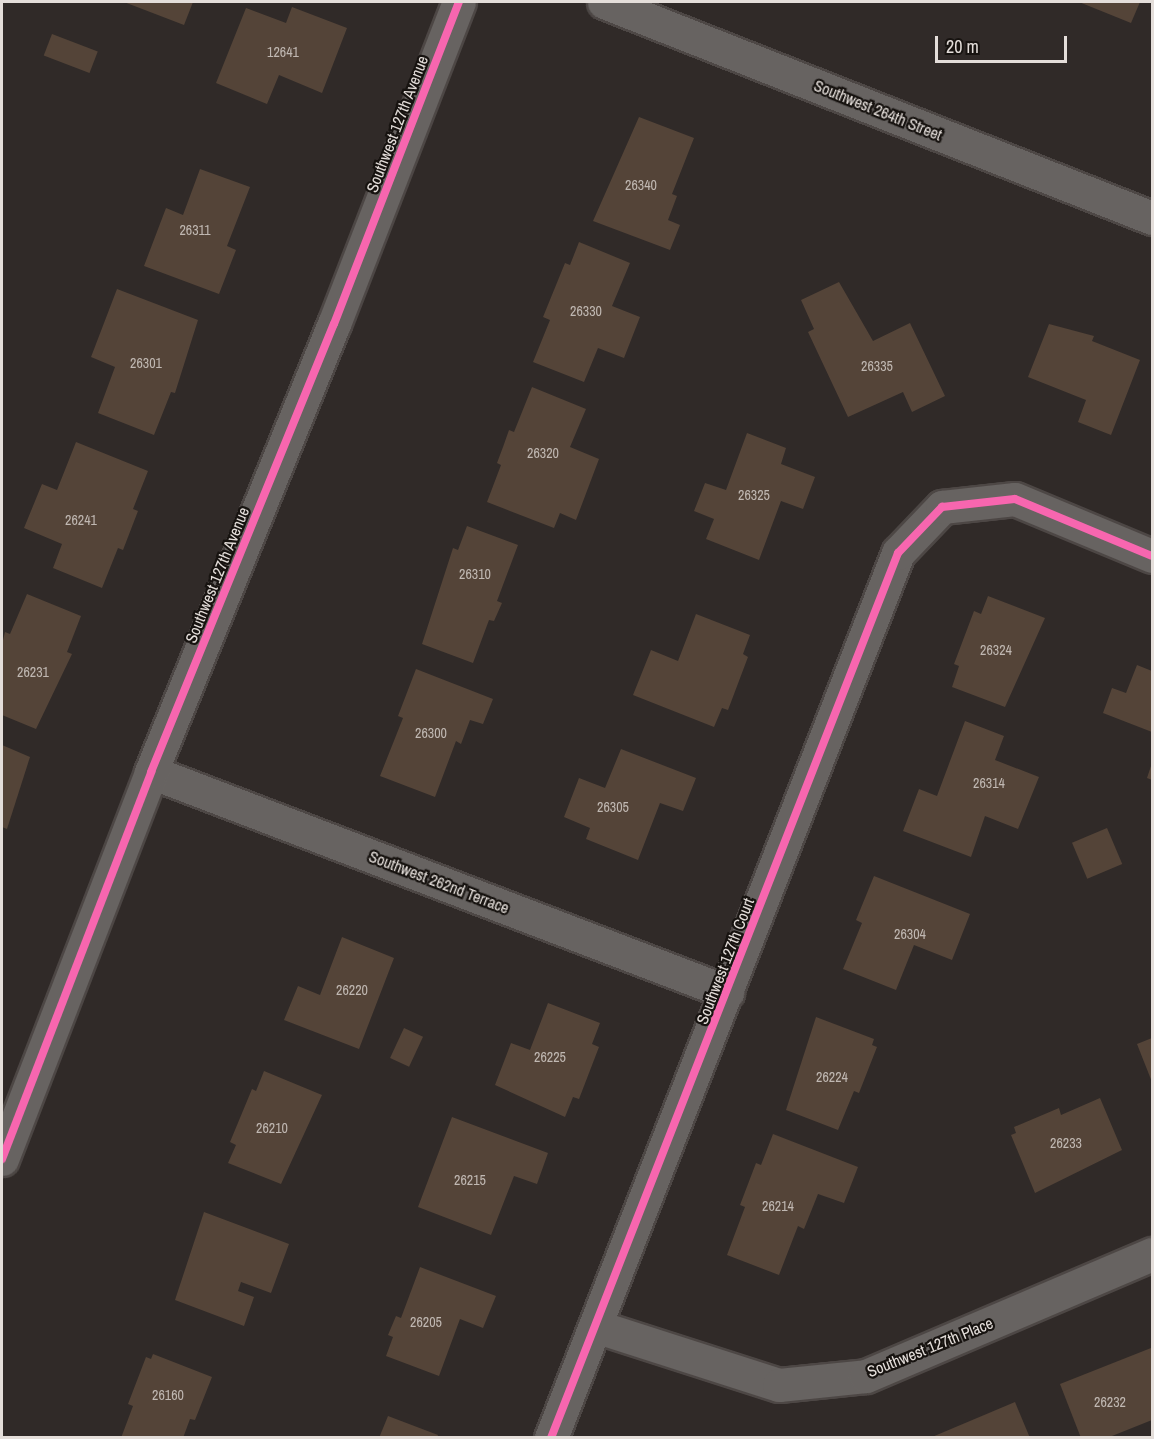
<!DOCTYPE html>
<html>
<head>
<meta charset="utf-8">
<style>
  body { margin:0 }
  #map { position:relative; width:1154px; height:1439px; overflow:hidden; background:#302a28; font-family:"Archivo Narrow",sans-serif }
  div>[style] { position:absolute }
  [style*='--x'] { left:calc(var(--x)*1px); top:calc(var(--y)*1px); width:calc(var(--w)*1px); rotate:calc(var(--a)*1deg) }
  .building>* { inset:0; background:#544438; transform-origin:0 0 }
  .roads { filter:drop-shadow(2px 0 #4d4745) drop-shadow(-2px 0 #4d4745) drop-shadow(0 2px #4d4745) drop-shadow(0 -2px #4d4745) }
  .minor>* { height:33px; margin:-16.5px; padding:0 16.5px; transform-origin:16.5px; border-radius:16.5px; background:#676361 }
  .cycleway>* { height:8px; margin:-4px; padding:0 4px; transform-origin:4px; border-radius:4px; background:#f766af }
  span { translate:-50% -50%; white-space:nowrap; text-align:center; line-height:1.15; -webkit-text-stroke:4.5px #171310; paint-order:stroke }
  .number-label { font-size:14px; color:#c0b8b2 }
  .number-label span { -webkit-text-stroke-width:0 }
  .street-label { font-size:16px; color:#e4deda }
  .frame { position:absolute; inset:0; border:3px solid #e4deda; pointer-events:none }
  .scale { position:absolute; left:935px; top:36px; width:132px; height:27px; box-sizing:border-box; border:3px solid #e4deda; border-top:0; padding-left:8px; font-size:18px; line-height:21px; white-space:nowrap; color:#e4deda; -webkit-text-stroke:4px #171310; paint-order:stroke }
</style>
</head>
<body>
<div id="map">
  <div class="building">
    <i style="clip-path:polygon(124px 2px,193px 2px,184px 25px)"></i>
    <i style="clip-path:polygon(1079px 2px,1140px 2px,1131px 23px)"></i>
    <i style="clip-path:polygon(292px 7px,347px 28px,322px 93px,279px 75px,267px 104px,216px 83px,246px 8px,286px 23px)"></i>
    <i style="left:52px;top:34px;width:49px;height:23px;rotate:21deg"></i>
    <i style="clip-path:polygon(639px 117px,694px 138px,672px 194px,677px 196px,668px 220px,680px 225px,670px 250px,593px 221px)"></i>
    <i style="clip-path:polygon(200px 169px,250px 187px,227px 246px,236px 250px,219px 294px,144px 266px,166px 208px,183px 215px)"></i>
    <i style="clip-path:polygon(579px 242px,630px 263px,612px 306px,640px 317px,624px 358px,598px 348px,584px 382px,533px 362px,550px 320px,543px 317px,565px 263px,570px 265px)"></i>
    <i style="clip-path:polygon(839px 282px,873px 341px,910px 323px,945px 396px,912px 412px,903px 392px,848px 417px,808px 332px,814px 329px,801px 300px)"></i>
    <i style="clip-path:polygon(117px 289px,198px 320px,175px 393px,171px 392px,154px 435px,98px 413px,115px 367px,91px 357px)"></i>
    <i style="clip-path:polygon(1049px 324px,1094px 336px,1092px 341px,1140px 360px,1111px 435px,1078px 422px,1086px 400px,1028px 377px)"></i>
    <i style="clip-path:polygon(532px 387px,586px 409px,570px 447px,599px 459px,576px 520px,560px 513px,554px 528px,487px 502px,501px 465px,497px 463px,503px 447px,509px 430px,514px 432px)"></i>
    <i style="clip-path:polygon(747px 433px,786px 448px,781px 464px,815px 477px,803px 509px,781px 501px,759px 560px,706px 539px,714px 519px,694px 511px,705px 483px,726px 490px)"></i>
    <i style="clip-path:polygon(76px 442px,148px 471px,133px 509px,138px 511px,123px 550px,118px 548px,102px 588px,53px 568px,62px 544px,24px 528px,42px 484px,57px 490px)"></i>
    <i style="clip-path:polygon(467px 526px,518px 545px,497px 601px,502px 603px,494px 621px,489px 620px,473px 663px,422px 644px,453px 548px,458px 550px)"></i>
    <i style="clip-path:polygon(27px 594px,81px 616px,67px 652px,72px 654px,36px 729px,2px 715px,2px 644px,5px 632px,10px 634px)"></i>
    <i style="clip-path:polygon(988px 596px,1045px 618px,1005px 707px,952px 687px,959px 666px,954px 664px,974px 611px,981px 614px)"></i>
    <i style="clip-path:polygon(696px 614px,750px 635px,743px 654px,748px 657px,728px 710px,722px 708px,714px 727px,633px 695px,651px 650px,678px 661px)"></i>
    <i style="clip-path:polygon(1137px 665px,1152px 671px,1152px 732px,1103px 713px,1112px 688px,1126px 693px)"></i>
    <i style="clip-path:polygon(416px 669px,493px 699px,483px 724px,470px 720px,461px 744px,456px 741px,435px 797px,380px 776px,403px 718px,398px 716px)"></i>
    <i style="clip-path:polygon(965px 721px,1004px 736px,995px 760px,1039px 777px,1018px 829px,985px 816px,971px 857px,903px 831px,919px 789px,937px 796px)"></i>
    <i style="clip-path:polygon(2px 745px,30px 757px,7px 829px,2px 827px)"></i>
    <i style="clip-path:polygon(621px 749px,696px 778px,683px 811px,660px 803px,638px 860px,586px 839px,590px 828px,564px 817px,579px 778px,605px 788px)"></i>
    <i style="clip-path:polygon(1152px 763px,1152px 780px,1147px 778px)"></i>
    <i style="left:1107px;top:828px;width:39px;height:38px;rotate:67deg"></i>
    <i style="clip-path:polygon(874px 876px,970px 914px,952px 960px,914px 945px,896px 990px,843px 969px,862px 923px,856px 920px)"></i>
    <i style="clip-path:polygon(342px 937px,394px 958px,359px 1049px,284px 1020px,298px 986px,320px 995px)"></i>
    <i style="clip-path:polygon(548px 1003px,600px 1023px,592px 1044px,599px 1047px,579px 1099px,573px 1097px,565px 1117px,495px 1085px,511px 1043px,530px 1050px)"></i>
    <i style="clip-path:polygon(816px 1017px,874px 1039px,872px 1045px,877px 1047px,859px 1093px,854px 1091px,838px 1130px,786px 1110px)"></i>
    <i style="left:404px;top:1028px;width:21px;height:33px;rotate:25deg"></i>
    <i style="clip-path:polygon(1152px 1038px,1152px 1082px,1137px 1044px)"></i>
    <i style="clip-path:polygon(264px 1071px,322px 1095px,281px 1184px,228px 1163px,236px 1145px,230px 1142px,252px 1089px,256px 1091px)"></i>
    <i style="clip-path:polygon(1100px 1098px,1122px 1150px,1035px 1193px,1011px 1135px,1016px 1133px,1014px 1127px,1059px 1108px,1061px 1115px)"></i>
    <i style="clip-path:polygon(452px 1117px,548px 1153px,537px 1184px,514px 1176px,491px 1235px,418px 1207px)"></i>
    <i style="clip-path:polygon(773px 1134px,858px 1167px,844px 1203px,818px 1194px,804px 1229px,798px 1226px,779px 1275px,727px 1255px,745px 1207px,740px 1205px,756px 1163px,761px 1165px)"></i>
    <i style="clip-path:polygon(204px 1212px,289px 1244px,271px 1293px,241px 1282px,238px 1291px,254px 1297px,244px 1326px,175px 1300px)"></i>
    <i style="clip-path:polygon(420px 1267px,496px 1296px,483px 1328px,460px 1319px,439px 1376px,386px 1356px,393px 1337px,388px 1335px,396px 1316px,401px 1318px)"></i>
    <i style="clip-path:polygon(1151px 1348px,1152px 1420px,1107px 1438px,1081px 1438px,1060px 1384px)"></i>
    <i style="clip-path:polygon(153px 1354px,212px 1377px,195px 1420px,190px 1419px,183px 1438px,121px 1438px,133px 1406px,128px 1404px,146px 1357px,151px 1359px)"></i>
    <i style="clip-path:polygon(1015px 1402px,1030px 1438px,932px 1438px,932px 1437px)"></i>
    <i style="clip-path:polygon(388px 1416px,438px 1435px,437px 1438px,379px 1438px)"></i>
  </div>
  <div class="roads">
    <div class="minor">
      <i style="--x:604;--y:2;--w:589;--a:21.51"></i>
      <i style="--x:151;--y:772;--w:617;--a:20.9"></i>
      <i style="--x:2;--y:1159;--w:415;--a:-68.9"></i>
      <i style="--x:151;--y:772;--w:484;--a:-67.8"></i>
      <i style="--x:334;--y:324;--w:345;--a:-68.8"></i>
      <i style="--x:595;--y:1326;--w:193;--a:17.8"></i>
      <i style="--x:779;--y:1385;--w:87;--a:-5.9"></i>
      <i style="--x:866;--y:1376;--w:311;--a:-23.1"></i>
      <i style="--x:551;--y:1438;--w:951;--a:-68.59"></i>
      <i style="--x:898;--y:553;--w:64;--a:-46.3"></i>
      <i style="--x:942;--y:507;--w:73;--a:-6.3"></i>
      <i style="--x:1015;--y:499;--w:148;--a:22.6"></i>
    </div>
  </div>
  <div class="cycleway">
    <i style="--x:2;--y:1159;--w:415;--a:-68.9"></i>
    <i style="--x:151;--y:772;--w:484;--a:-67.8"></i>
    <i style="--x:334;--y:324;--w:345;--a:-68.8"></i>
    <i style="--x:551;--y:1438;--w:951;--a:-68.59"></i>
    <i style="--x:898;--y:553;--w:64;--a:-46.3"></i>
    <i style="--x:942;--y:507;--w:73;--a:-6.3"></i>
    <i style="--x:1015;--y:499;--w:148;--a:22.6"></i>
  </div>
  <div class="number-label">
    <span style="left:283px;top:52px">12641</span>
    <span style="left:641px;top:185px">26340</span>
    <span style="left:195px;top:230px">26311</span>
    <span style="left:586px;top:311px">26330</span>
    <span style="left:146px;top:363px">26301</span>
    <span style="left:877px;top:366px">26335</span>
    <span style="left:543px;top:453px">26320</span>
    <span style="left:754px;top:495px">26325</span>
    <span style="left:81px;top:520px">26241</span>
    <span style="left:475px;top:574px">26310</span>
    <span style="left:996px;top:650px">26324</span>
    <span style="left:33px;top:672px">26231</span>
    <span style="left:431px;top:733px">26300</span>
    <span style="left:989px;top:783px">26314</span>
    <span style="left:613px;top:807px">26305</span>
    <span style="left:910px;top:934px">26304</span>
    <span style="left:352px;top:990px">26220</span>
    <span style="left:550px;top:1057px">26225</span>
    <span style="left:832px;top:1077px">26224</span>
    <span style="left:272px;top:1128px">26210</span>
    <span style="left:1066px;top:1143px">26233</span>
    <span style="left:470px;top:1180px">26215</span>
    <span style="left:778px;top:1206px">26214</span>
    <span style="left:426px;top:1322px">26205</span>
    <span style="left:168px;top:1395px">26160</span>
    <span style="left:1110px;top:1402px">26232</span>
  </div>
  <div class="street-label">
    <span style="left:878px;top:110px;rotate:22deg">Southwest 264th Street</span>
    <span style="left:397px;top:124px;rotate:-69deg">Southwest 127th Avenue</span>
    <span style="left:217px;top:575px;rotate:-68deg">Southwest 127th Avenue</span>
    <span style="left:439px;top:882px;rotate:21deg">Southwest 262nd Terrace</span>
    <span style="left:725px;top:961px;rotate:-69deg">Southwest 127th Court</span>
    <span style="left:930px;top:1347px;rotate:-22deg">Southwest 127th Place</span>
  </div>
  <div class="frame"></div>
  <div class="scale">20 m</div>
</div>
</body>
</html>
